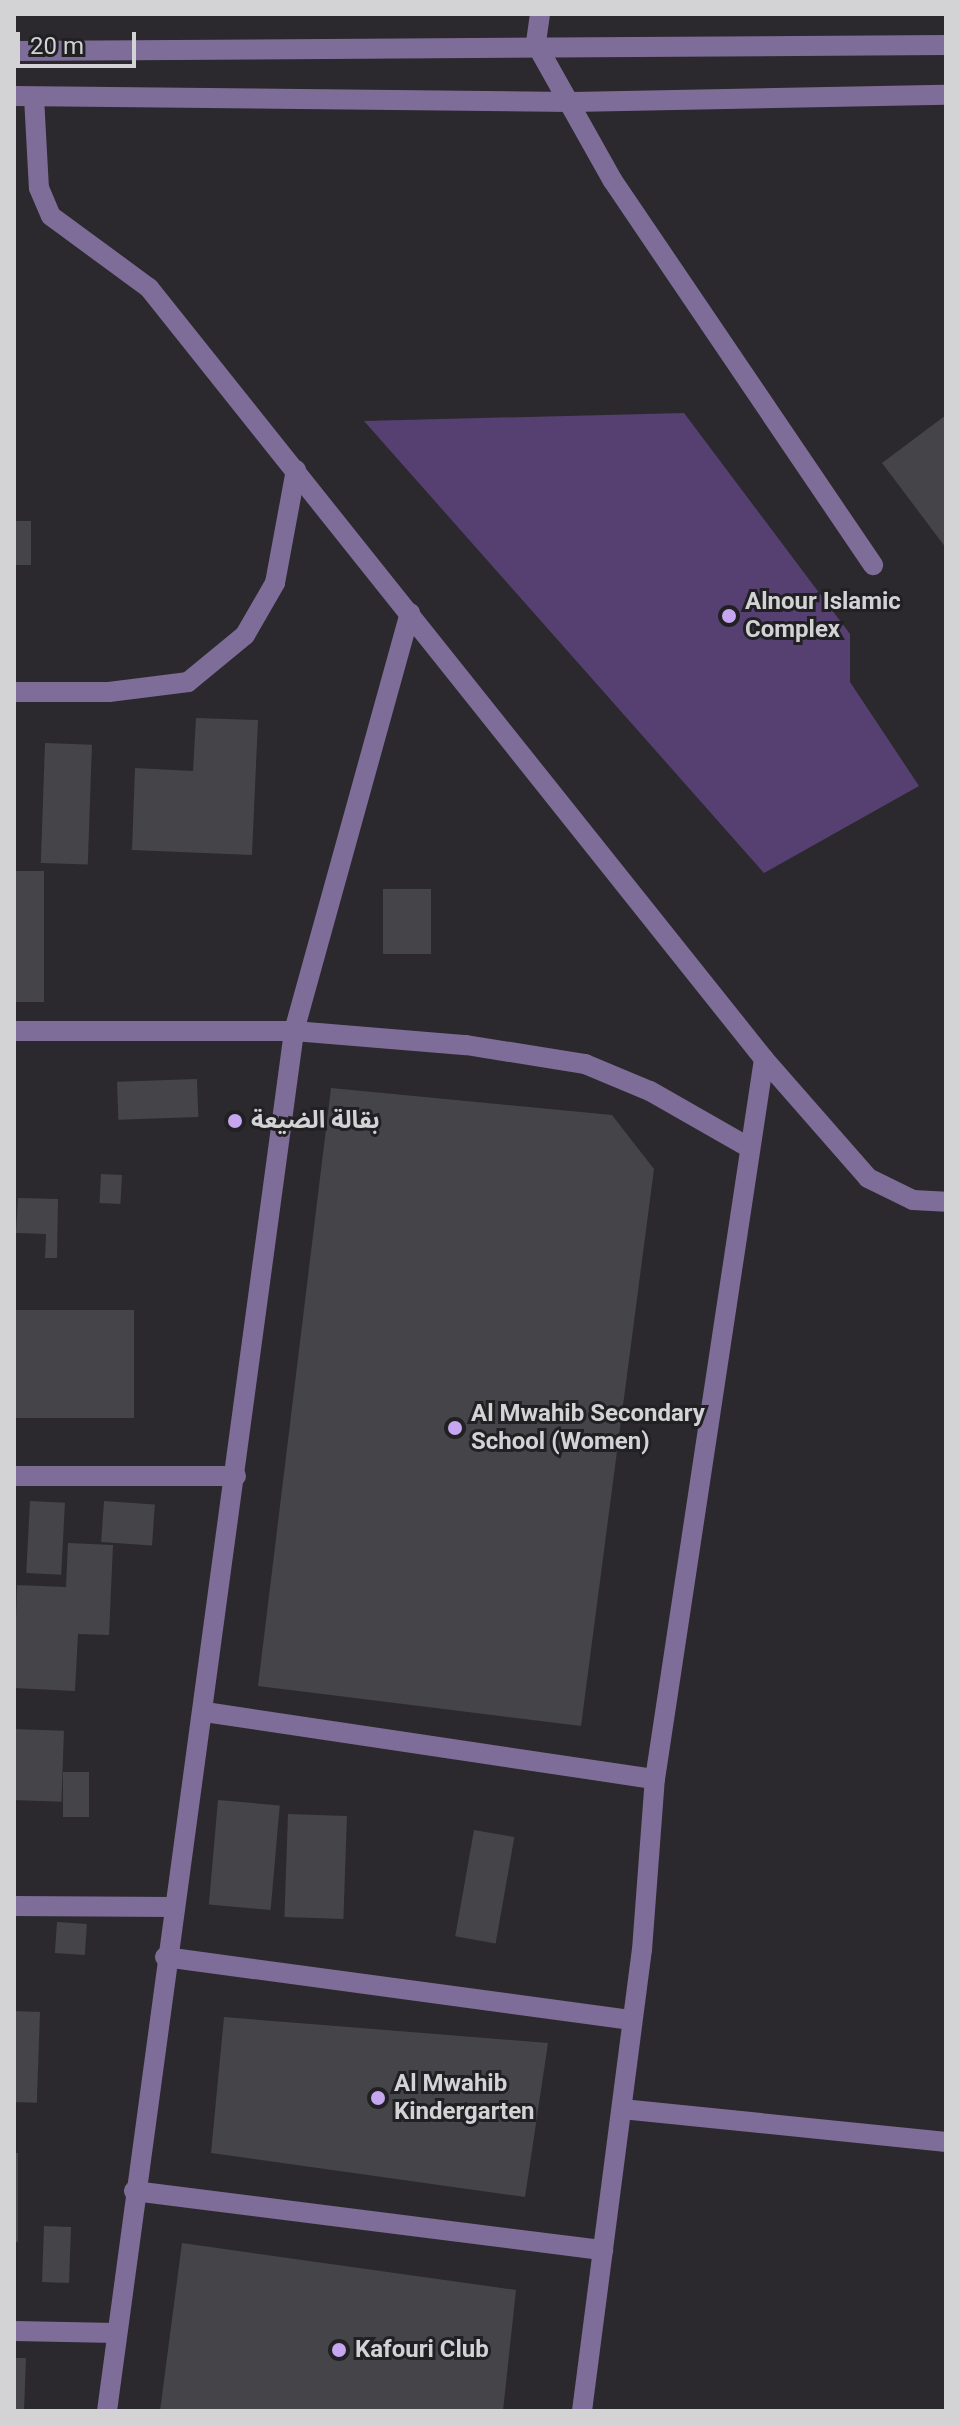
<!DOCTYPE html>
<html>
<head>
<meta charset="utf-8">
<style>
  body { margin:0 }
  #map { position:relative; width:960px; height:2425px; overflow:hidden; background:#2b292d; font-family:Roboto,"Noto Sans Arabic",sans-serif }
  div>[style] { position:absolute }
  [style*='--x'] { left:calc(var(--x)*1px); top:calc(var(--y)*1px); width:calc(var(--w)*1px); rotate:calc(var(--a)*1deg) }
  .green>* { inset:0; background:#564071 }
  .building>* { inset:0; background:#454448; transform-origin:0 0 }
  .minor>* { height:20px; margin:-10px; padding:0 10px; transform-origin:10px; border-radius:10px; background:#7f6d99 }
  .dots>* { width:22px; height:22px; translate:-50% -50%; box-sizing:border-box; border:4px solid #212023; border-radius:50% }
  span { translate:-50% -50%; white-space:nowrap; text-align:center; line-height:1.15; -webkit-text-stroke:6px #212023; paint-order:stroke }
  .poi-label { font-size:24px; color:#d3d2d5; font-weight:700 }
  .left { translate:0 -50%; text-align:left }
  .frame { position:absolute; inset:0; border:16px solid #d3d2d5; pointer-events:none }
  .scale { position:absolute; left:16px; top:32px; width:120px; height:36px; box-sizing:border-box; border:4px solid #d3d2d5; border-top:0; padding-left:10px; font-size:24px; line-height:28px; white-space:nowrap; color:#d3d2d5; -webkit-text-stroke:6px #212023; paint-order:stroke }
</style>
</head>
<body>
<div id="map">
  <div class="green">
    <i style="clip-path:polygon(684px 413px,850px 634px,850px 682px,919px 786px,764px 873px,364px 421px)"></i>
  </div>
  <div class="building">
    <i style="clip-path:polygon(946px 415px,946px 548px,882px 463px)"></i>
    <i style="left:14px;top:521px;width:17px;height:44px"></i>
    <i style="clip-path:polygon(196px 718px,258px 720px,252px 855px,132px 850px,135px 768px,193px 771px)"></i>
    <i style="left:45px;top:743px;width:47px;height:120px;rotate:2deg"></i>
    <i style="left:14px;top:871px;width:30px;height:131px"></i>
    <i style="left:383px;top:889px;width:48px;height:65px"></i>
    <i style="left:197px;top:1079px;width:38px;height:80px;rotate:88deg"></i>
    <i style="clip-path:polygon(331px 1088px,612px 1115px,654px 1169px,581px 1726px,258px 1686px)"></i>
    <i style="left:101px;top:1174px;width:21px;height:29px;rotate:3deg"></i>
    <i style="clip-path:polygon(18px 1198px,58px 1199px,57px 1258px,45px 1258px,46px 1234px,16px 1233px)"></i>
    <i style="left:14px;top:1310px;width:120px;height:108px"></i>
    <i style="left:30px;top:1501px;width:35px;height:72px;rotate:3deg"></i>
    <i style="left:104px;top:1501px;width:51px;height:41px;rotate:4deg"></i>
    <i style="clip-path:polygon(68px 1543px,113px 1545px,109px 1635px,78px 1634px,75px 1691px,14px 1688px,17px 1585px,66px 1587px)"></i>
    <i style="left:14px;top:1729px;width:50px;height:71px;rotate:2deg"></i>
    <i style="left:89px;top:1772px;width:45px;height:26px;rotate:90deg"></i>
    <i style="left:218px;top:1800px;width:62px;height:105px;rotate:5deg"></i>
    <i style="left:288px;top:1814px;width:59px;height:103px;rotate:2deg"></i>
    <i style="left:474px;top:1830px;width:41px;height:108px;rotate:10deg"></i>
    <i style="left:57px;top:1922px;width:30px;height:31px;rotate:4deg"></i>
    <i style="left:14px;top:2011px;width:26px;height:91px;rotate:2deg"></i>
    <i style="clip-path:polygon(224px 2017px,548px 2043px,525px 2197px,211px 2153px)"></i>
    <i style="left:14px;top:2153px;width:4px;height:89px"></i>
    <i style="left:44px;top:2226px;width:27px;height:56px;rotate:2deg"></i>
    <i style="clip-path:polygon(182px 2243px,516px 2290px,503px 2411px,160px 2411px)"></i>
    <i style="clip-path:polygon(14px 2358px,26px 2358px,24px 2411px,14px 2411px)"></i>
  </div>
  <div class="minor">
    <i style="--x:540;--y:14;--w:30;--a:98"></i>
    <i style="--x:536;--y:44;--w:157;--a:60.7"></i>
    <i style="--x:613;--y:181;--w:464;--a:55.9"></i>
    <i style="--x:14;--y:51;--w:932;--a:-0.37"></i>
    <i style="--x:14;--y:96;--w:558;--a:0.62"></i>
    <i style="--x:572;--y:102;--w:374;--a:-1.1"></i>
    <i style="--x:34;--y:97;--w:91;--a:86.9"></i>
    <i style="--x:39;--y:188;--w:30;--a:67"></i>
    <i style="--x:51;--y:216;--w:122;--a:36.3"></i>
    <i style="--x:149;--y:288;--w:986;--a:51.42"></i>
    <i style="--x:764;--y:1059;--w:158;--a:48.8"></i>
    <i style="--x:868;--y:1178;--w:50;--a:26.1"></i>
    <i style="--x:913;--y:1200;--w:33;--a:3"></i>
    <i style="--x:14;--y:692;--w:95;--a:0"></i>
    <i style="--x:109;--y:692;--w:80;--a:-7.2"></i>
    <i style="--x:188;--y:682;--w:74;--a:-39.5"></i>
    <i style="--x:245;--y:635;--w:60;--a:-60"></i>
    <i style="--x:275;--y:583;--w:115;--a:-79.5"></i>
    <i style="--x:14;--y:1031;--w:280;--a:0"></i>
    <i style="--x:294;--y:1031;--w:173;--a:4.7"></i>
    <i style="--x:466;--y:1045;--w:121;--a:9.1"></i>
    <i style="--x:585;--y:1064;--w:70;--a:22.6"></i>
    <i style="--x:650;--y:1091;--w:115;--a:29.7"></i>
    <i style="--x:14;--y:1476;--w:222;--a:0"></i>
    <i style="--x:205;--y:1712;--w:455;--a:8.5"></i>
    <i style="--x:14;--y:1906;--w:159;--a:0.4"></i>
    <i style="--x:165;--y:1957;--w:471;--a:7.7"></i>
    <i style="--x:622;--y:2109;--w:326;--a:5.8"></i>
    <i style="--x:134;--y:2191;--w:473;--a:7.2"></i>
    <i style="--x:14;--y:2331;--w:103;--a:1.1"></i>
    <i style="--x:107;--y:2411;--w:1393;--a:-82.28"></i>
    <i style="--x:294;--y:1031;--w:434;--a:-74.5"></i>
    <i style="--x:582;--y:2411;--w:465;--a:-82.6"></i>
    <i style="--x:642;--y:1950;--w:171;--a:-85.7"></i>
    <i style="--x:655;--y:1779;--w:728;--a:-81.39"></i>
  </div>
  <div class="dots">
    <i style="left:729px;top:616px;background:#c6a6f0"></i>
    <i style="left:235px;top:1121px;background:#c6a6f0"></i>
    <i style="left:455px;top:1428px;background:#c6a6f0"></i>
    <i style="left:378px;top:2098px;background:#c6a6f0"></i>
    <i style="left:339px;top:2350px;background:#c6a6f0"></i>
  </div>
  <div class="poi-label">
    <span class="left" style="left:745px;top:616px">Alnour Islamic<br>Complex</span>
    <span class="left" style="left:251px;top:1121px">بقالة الضيعة</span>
    <span class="left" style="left:471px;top:1428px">Al Mwahib Secondary<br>School (Women)</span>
    <span class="left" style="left:394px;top:2098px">Al Mwahib<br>Kindergarten</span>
    <span class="left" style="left:355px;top:2350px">Kafouri Club</span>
  </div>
  <div class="frame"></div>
  <div class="scale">20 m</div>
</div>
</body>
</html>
